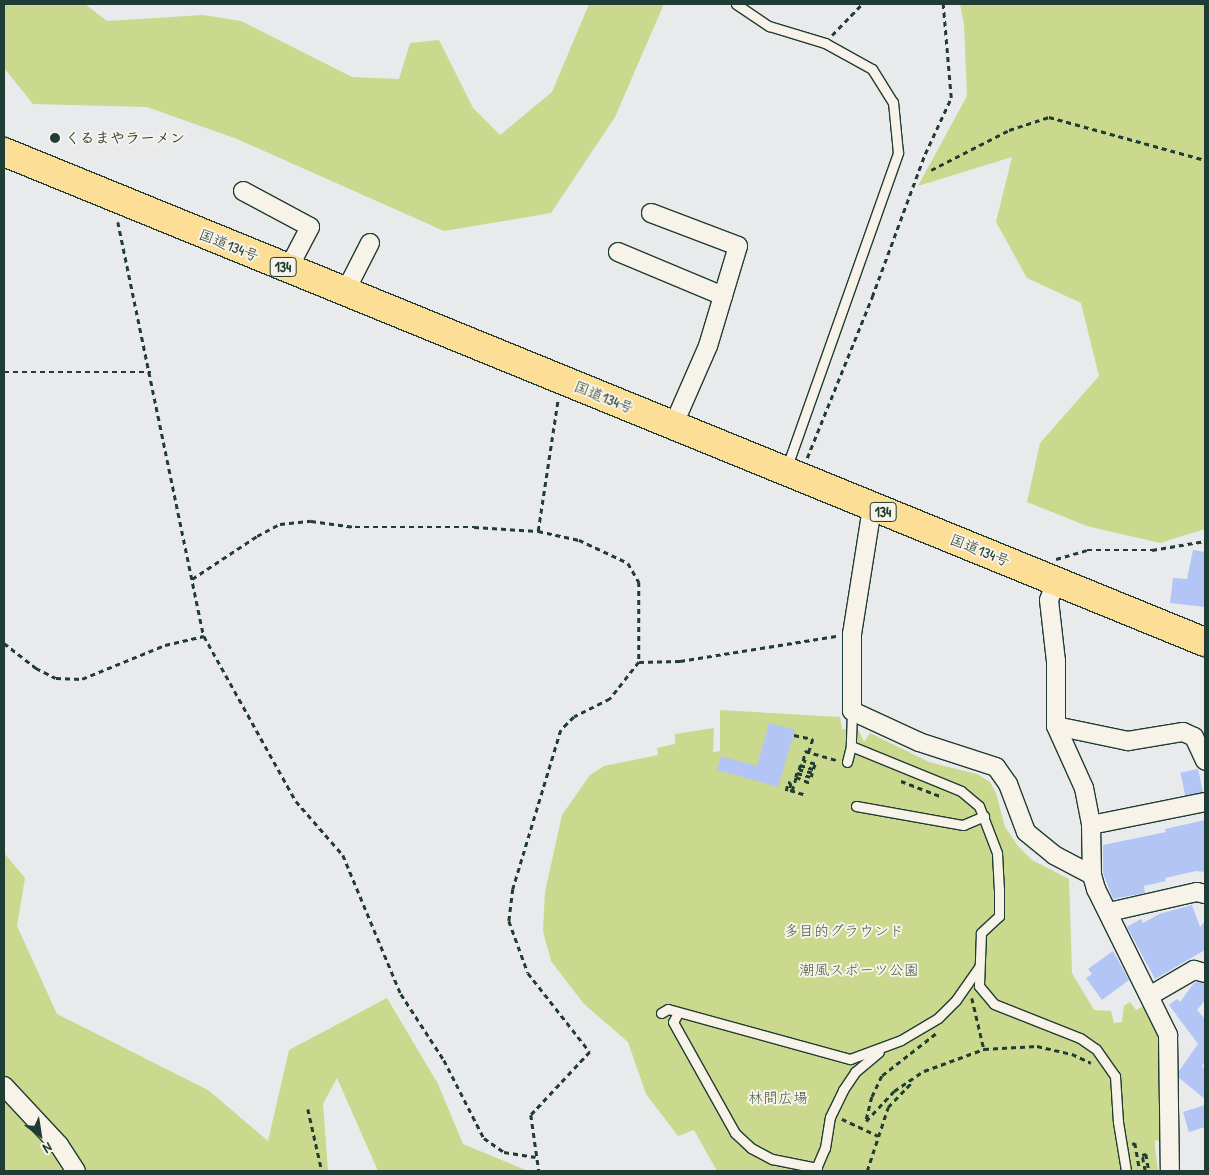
<!DOCTYPE html>
<html>
<head>
<meta charset="utf-8">
<style>
  body { margin:0 }
  #map { position:relative; width:1209px; height:1175px; overflow:hidden; background:#e9eaeb; font-family:"Patrick Hand","Klee One",sans-serif }
  div>[style] { position:absolute }
  [style*='--x'] { left:calc(var(--x)*1px); top:calc(var(--y)*1px); width:calc(var(--w)*1px); rotate:calc(var(--a)*1deg) }
  .green>* { inset:0; background:#cad98d }
  .building>* { inset:0; background:#b3c5f5; transform-origin:0 0 }
  .path>* { height:2.5px; margin-top:-1.25px; transform-origin:0; background:repeating-linear-gradient(90deg,#1f3d34 0 5px,transparent 0 9px) }
  .roads { filter:drop-shadow(1px 0 #1f3d34) drop-shadow(-1px 0 #1f3d34) drop-shadow(0 1px #1f3d34) drop-shadow(0 -1px #1f3d34) }
  .lane>* { height:9px; margin:-4.5px; padding:0 4.5px; transform-origin:4.5px; border-radius:4.5px; background:#f7f3e8 }
  .street>* { height:18px; margin:-9px; padding:0 9px; transform-origin:9px; border-radius:9px; background:#f7f3e8 }
  .highway>* { height:28px; margin:-14px; padding:0 14px; transform-origin:14px; border-radius:14px; background:#fdde96 }
  .dots>* { width:14px; height:14px; translate:-50% -50%; box-sizing:border-box; border:2px solid #f7f3e8; border-radius:50% }
  span { translate:-50% -50%; white-space:nowrap; text-align:center; line-height:1.15; -webkit-text-stroke:4px #f7f3e8; paint-order:stroke }
  .shield-label span { padding:1px 4px; background:#f7f3e8; border:1px solid; border-radius:4px; -webkit-text-stroke-width:0 }
  .shield-label { font-size:14px; color:#1f3d34; font-weight:700 }
  .poi-label { font-size:15px; color:#1f3d34; font-weight:700 }
  .left { translate:0 -50%; text-align:left }
  .street-label { font-size:15px; color:#1f3d34 }
  .park-label { font-size:15px; color:#415c46 }
  .frame { position:absolute; inset:0; border:5px solid #1f3d34; pointer-events:none }
  .north { position:absolute; left:15px; top:1110px; width:50px; height:50px; -webkit-text-stroke:4px #f7f3e8; paint-order:stroke; rotate:149deg; font-size:14px; font-weight:700; line-height:20px; text-align:center; color:#1f3d34 }
  .north::after { content:''; display:block; margin:auto; width:18px; height:22px; background:#1f3d34; clip-path:polygon(50% 0,100% 100%,50% 72%,0 100%) }
</style>
</head>
<body>
<div id="map">
  <div class="green">
    <i style="clip-path:polygon(4px 4px,85px 4px,107px 21px,203px 15px,241px 21px,352px 77px,399px 79px,410px 43px,439px 40px,473px 108px,500px 135px,552px 92px,589px 4px,664px 4px,615px 117px,551px 213px,444px 231px,237px 139px,147px 107px,33px 104px,4px 68px)"></i>
    <i style="clip-path:polygon(960px 4px,1205px 4px,1205px 529px,1160px 543px,1087px 526px,1027px 502px,1040px 443px,1099px 376px,1081px 303px,1027px 278px,996px 222px,1012px 157px,918px 186px,967px 96px,964px 24px)"></i>
    <i style="clip-path:polygon(720px 710px,840px 717px,842px 729px,859px 731px,864px 742px,870px 733px,929px 762px,977px 774px,990px 782px,996px 793px,1005px 827px,1018px 846px,1032px 860px,1069px 879px,1072px 973px,1094px 1010px,1111px 1011px,1114px 1023px,1122px 1022px,1124px 1006px,1130px 1002px,1136px 1010px,1146px 1005px,1159px 1038px,1161px 1141px,1155px 1140px,1155px 1147px,1158px 1171px,717px 1171px,694px 1130px,678px 1136px,646px 1094px,628px 1042px,584px 1004px,551px 961px,543px 931px,545px 892px,562px 815px,590px 775px,604px 766px,658px 755px,657px 748px,675px 744px,675px 734px,714px 728px,713px 752px,720px 751px)"></i>
    <i style="clip-path:polygon(4px 853px,25px 878px,17px 926px,57px 1014px,208px 1090px,268px 1141px,289px 1050px,387px 998px,438px 1084px,463px 1144px,528px 1171px,378px 1171px,337px 1078px,323px 1104px,328px 1171px,4px 1171px)"></i>
  </div>
  <div class="building">
    <i style="clip-path:polygon(1193px 550px,1205px 552px,1205px 607px,1170px 603px,1173px 578px,1187px 579px)"></i>
    <i style="clip-path:polygon(769px 723px,795px 730px,778px 787px,717px 770px,721px 756px,757px 766px)"></i>
    <i style="left:1198px;top:769px;width:24px;height:18px;rotate:78deg"></i>
    <i style="clip-path:polygon(1205px 820px,1205px 872px,1196px 871px,1165px 878px,1166px 881px,1144px 886px,1145px 893px,1113px 899px,1103px 873px,1103px 845px,1166px 832px,1165px 829px)"></i>
    <i style="clip-path:polygon(1192px 905px,1200px 927px,1205px 921px,1205px 950px,1155px 979px,1127px 927px,1141px 919px,1143px 923px,1159px 914px)"></i>
    <i style="clip-path:polygon(1113px 951px,1129px 980px,1102px 1000px,1086px 978px,1092px 974px,1088px 969px)"></i>
    <i style="clip-path:polygon(1199px 982px,1205px 983px,1205px 1000px,1197px 1010px,1205px 1019px,1205px 1061px,1202px 1066px,1205px 1069px,1205px 1099px,1179px 1078px,1179px 1071px,1198px 1044px,1169px 1005px,1177px 999px,1180px 1002px,1194px 983px)"></i>
    <i style="clip-path:polygon(1205px 1105px,1205px 1127px,1189px 1132px,1183px 1112px)"></i>
  </div>
  <div class="path">
    <i style="--x:832;--y:35;--w:43;--a:-45.9"></i>
    <i style="--x:931;--y:170;--w:88;--a:-27.1"></i>
    <i style="--x:1009;--y:130;--w:42;--a:-18"></i>
    <i style="--x:1049;--y:117;--w:162;--a:15.4"></i>
    <i style="--x:118;--y:222;--w:423;--a:78.3"></i>
    <i style="--x:204;--y:636;--w:189;--a:60.9"></i>
    <i style="--x:296;--y:801;--w:72;--a:49"></i>
    <i style="--x:343;--y:855;--w:151;--a:67.4"></i>
    <i style="--x:401;--y:994;--w:79;--a:56.9"></i>
    <i style="--x:444;--y:1060;--w:88;--a:62.9"></i>
    <i style="--x:484;--y:1138;--w:24;--a:35"></i>
    <i style="--x:504;--y:1152;--w:32;--a:9"></i>
    <i style="--x:4;--y:372;--w:147;--a:0"></i>
    <i style="--x:807;--y:458;--w:174;--a:-68"></i>
    <i style="--x:872;--y:297;--w:153;--a:-69.7"></i>
    <i style="--x:925;--y:154;--w:62;--a:-65.1"></i>
    <i style="--x:951;--y:98;--w:94;--a:-94.9"></i>
    <i style="--x:538;--y:531;--w:134;--a:-81.4"></i>
    <i style="--x:1056;--y:559;--w:32;--a:-16"></i>
    <i style="--x:1087;--y:550;--w:65;--a:0"></i>
    <i style="--x:1152;--y:550;--w:54;--a:-9.6"></i>
    <i style="--x:192;--y:579;--w:78;--a:-33.5"></i>
    <i style="--x:257;--y:536;--w:26;--a:-28"></i>
    <i style="--x:280;--y:524;--w:31;--a:-6"></i>
    <i style="--x:311;--y:521;--w:44;--a:7.8"></i>
    <i style="--x:355;--y:527;--w:119;--a:0"></i>
    <i style="--x:474;--y:527;--w:64;--a:3.6"></i>
    <i style="--x:538;--y:531;--w:42;--a:12.4"></i>
    <i style="--x:579;--y:540;--w:54;--a:25.1"></i>
    <i style="--x:628;--y:563;--w:22;--a:60"></i>
    <i style="--x:639;--y:582;--w:80;--a:90"></i>
    <i style="--x:639;--y:662;--w:47;--a:128.1"></i>
    <i style="--x:610;--y:699;--w:40;--a:153.4"></i>
    <i style="--x:574;--y:717;--w:18;--a:135"></i>
    <i style="--x:561;--y:730;--w:166;--a:106.8"></i>
    <i style="--x:513;--y:889;--w:32;--a:97"></i>
    <i style="--x:509;--y:921;--w:55;--a:69.9"></i>
    <i style="--x:528;--y:973;--w:100;--a:51.9"></i>
    <i style="--x:590;--y:1052;--w:86;--a:133.1"></i>
    <i style="--x:531;--y:1115;--w:57;--a:81.9"></i>
    <i style="--x:4;--y:643;--w:41;--a:38"></i>
    <i style="--x:36;--y:668;--w:22;--a:27"></i>
    <i style="--x:56;--y:678;--w:26;--a:2"></i>
    <i style="--x:82;--y:679;--w:90;--a:-22.3"></i>
    <i style="--x:165;--y:645;--w:40;--a:-13"></i>
    <i style="--x:639;--y:662;--w:41;--a:-1.4"></i>
    <i style="--x:680;--y:661;--w:158;--a:-9.1"></i>
    <i style="--x:794;--y:735;--w:19;--a:12"></i>
    <i style="--x:813;--y:739;--w:14;--a:107"></i>
    <i style="--x:813;--y:769;--w:5;--a:-68"></i>
    <i style="--x:815;--y:764;--w:12;--a:-166"></i>
    <i style="--x:803;--y:761;--w:10;--a:-79"></i>
    <i style="--x:805;--y:751;--w:33;--a:16"></i>
    <i style="--x:797;--y:773;--w:4;--a:104"></i>
    <i style="--x:796;--y:777;--w:15;--a:23"></i>
    <i style="--x:797;--y:773;--w:15;--a:16"></i>
    <i style="--x:811;--y:777;--w:4;--a:-76"></i>
    <i style="--x:812;--y:773;--w:13;--a:-167"></i>
    <i style="--x:799;--y:770;--w:5;--a:-79"></i>
    <i style="--x:800;--y:765;--w:14;--a:17"></i>
    <i style="--x:901;--y:781;--w:45;--a:20.9"></i>
    <i style="--x:786;--y:791;--w:9;--a:-77"></i>
    <i style="--x:788;--y:782;--w:3;--a:18"></i>
    <i style="--x:791;--y:783;--w:7;--a:98"></i>
    <i style="--x:790;--y:790;--w:17;--a:17"></i>
    <i style="--x:792;--y:791;--w:15;--a:-74"></i>
    <i style="--x:972;--y:998;--w:52;--a:76.8"></i>
    <i style="--x:936;--y:1034;--w:68;--a:142.1"></i>
    <i style="--x:882;--y:1076;--w:23;--a:115"></i>
    <i style="--x:872;--y:1097;--w:25;--a:104"></i>
    <i style="--x:866;--y:1121;--w:41;--a:-47"></i>
    <i style="--x:894;--y:1091;--w:36;--a:-34"></i>
    <i style="--x:924;--y:1071;--w:64;--a:-20.1"></i>
    <i style="--x:984;--y:1049;--w:53;--a:-3.2"></i>
    <i style="--x:1037;--y:1046;--w:36;--a:13"></i>
    <i style="--x:1072;--y:1054;--w:21;--a:25"></i>
    <i style="--x:308;--y:1109;--w:64;--a:77.3"></i>
    <i style="--x:842;--y:1119;--w:40;--a:25"></i>
    <i style="--x:1132;--y:1144;--w:3;--a:-18"></i>
    <i style="--x:1135;--y:1143;--w:28;--a:80"></i>
    <i style="--x:867;--y:1171;--w:67;--a:-71.8"></i>
    <i style="--x:888;--y:1107;--w:36;--a:-46"></i>
    <i style="--x:1145;--y:1171;--w:16;--a:-101"></i>
    <i style="--x:1142;--y:1155;--w:4;--a:-14"></i>
    <i style="--x:1146;--y:1154;--w:17;--a:80"></i>
  </div>
  <div class="roads">
    <div class="lane">
      <i style="--x:736;--y:4;--w:40;--a:34"></i>
      <i style="--x:769;--y:26;--w:59;--a:16.9"></i>
      <i style="--x:825;--y:43;--w:54;--a:29"></i>
      <i style="--x:872;--y:69;--w:39;--a:58"></i>
      <i style="--x:893;--y:102;--w:51;--a:84.4"></i>
      <i style="--x:898;--y:153;--w:335;--a:109.5"></i>
      <i style="--x:852;--y:711;--w:35;--a:92"></i>
      <i style="--x:851;--y:746;--w:119;--a:22.2"></i>
      <i style="--x:961;--y:791;--w:23;--a:40"></i>
      <i style="--x:979;--y:806;--w:50;--a:69"></i>
      <i style="--x:997;--y:853;--w:36;--a:87"></i>
      <i style="--x:999;--y:889;--w:27;--a:90"></i>
      <i style="--x:999;--y:916;--w:25;--a:137"></i>
      <i style="--x:981;--y:933;--w:53;--a:92.2"></i>
      <i style="--x:979;--y:986;--w:23;--a:50"></i>
      <i style="--x:994;--y:1004;--w:92;--a:21.6"></i>
      <i style="--x:1080;--y:1038;--w:19;--a:35"></i>
      <i style="--x:1096;--y:1049;--w:33;--a:55"></i>
      <i style="--x:1115;--y:1076;--w:46;--a:86.3"></i>
      <i style="--x:1118;--y:1122;--w:50;--a:80.7"></i>
      <i style="--x:847;--y:762;--w:16;--a:-76"></i>
      <i style="--x:856;--y:806;--w:109;--a:10.1"></i>
      <i style="--x:963;--y:825;--w:23;--a:-23"></i>
      <i style="--x:661;--y:1013;--w:8;--a:-30"></i>
      <i style="--x:668;--y:1009;--w:189;--a:15.4"></i>
      <i style="--x:850;--y:1059;--w:54;--a:-20.4"></i>
      <i style="--x:901;--y:1040;--w:43;--a:-30.7"></i>
      <i style="--x:938;--y:1018;--w:25;--a:-45"></i>
      <i style="--x:956;--y:1000;--w:40;--a:-55.1"></i>
      <i style="--x:678;--y:1013;--w:10;--a:119"></i>
      <i style="--x:673;--y:1022;--w:127;--a:60.8"></i>
      <i style="--x:735;--y:1133;--w:22;--a:43"></i>
      <i style="--x:751;--y:1148;--w:24;--a:28"></i>
      <i style="--x:772;--y:1159;--w:46;--a:11.3"></i>
      <i style="--x:815;--y:1171;--w:25;--a:-67"></i>
      <i style="--x:825;--y:1148;--w:31;--a:-81"></i>
      <i style="--x:830;--y:1117;--w:30;--a:-64"></i>
      <i style="--x:843;--y:1090;--w:22;--a:-56"></i>
      <i style="--x:855;--y:1072;--w:31;--a:-40"></i>
    </div>
    <div class="street">
      <i style="--x:243;--y:191;--w:76;--a:28.2"></i>
      <i style="--x:310;--y:227;--w:47;--a:117.6"></i>
      <i style="--x:651;--y:213;--w:93;--a:20.8"></i>
      <i style="--x:738;--y:246;--w:104;--a:106.7"></i>
      <i style="--x:708;--y:346;--w:87;--a:113.6"></i>
      <i style="--x:618;--y:252;--w:114;--a:22.7"></i>
      <i style="--x:345;--y:292;--w:55;--a:-63"></i>
      <i style="--x:872;--y:508;--w:128;--a:99"></i>
      <i style="--x:852;--y:634;--w:77;--a:90"></i>
      <i style="--x:852;--y:711;--w:74;--a:24.8"></i>
      <i style="--x:919;--y:742;--w:81;--a:18"></i>
      <i style="--x:996;--y:767;--w:21;--a:55"></i>
      <i style="--x:1008;--y:784;--w:51;--a:69.4"></i>
      <i style="--x:1026;--y:832;--w:36;--a:39"></i>
      <i style="--x:1054;--y:855;--w:43;--a:27.8"></i>
      <i style="--x:1056;--y:581;--w:20;--a:110"></i>
      <i style="--x:1049;--y:600;--w:61;--a:83.5"></i>
      <i style="--x:1056;--y:661;--w:65;--a:90"></i>
      <i style="--x:1056;--y:726;--w:68;--a:65.7"></i>
      <i style="--x:1084;--y:788;--w:38;--a:79"></i>
      <i style="--x:1091;--y:825;--w:50;--a:88.9"></i>
      <i style="--x:1092;--y:875;--w:15;--a:74"></i>
      <i style="--x:1096;--y:889;--w:163;--a:63.7"></i>
      <i style="--x:1168;--y:1035;--w:136;--a:89.2"></i>
      <i style="--x:1056;--y:726;--w:74;--a:11.8"></i>
      <i style="--x:1128;--y:741;--w:56;--a:-9.3"></i>
      <i style="--x:1183;--y:732;--w:12;--a:24"></i>
      <i style="--x:1194;--y:737;--w:26;--a:65"></i>
      <i style="--x:1091;--y:825;--w:116;--a:-11.4"></i>
      <i style="--x:1109;--y:912;--w:90;--a:-12.8"></i>
      <i style="--x:1197;--y:892;--w:8;--a:14"></i>
      <i style="--x:1151;--y:995;--w:50;--a:-30.2"></i>
      <i style="--x:1194;--y:970;--w:11;--a:15"></i>
      <i style="--x:4;--y:1086;--w:81;--a:47"></i>
      <i style="--x:59;--y:1145;--w:31;--a:57"></i>
    </div>
    <div class="highway">
      <i style="--x:4;--y:152;--w:1297;--a:22.2"></i>
    </div>
  </div>
  <div class="dots">
    <i style="left:55px;top:138px;background:#1f3d34"></i>
  </div>
  <div class="shield-label">
    <span style="left:283px;top:267px">134</span>
    <span style="left:883px;top:512px">134</span>
  </div>
  <div class="poi-label">
    <span class="left" style="left:65px;top:138px">くるまやラーメン</span>
  </div>
  <div class="street-label">
    <span style="left:229px;top:245px;rotate:22deg">国道134号</span>
    <span style="left:604px;top:397px;rotate:22deg">国道134号</span>
    <span style="left:980px;top:550px;rotate:22deg">国道134号</span>
  </div>
  <div class="park-label">
    <span style="left:844px;top:931px">多目的グラウンド</span>
    <span style="left:859px;top:970px">潮風スポーツ公園</span>
    <span style="left:778px;top:1098px">林間広場</span>
  </div>
  <div class="frame"></div>
  <div class="north">N</div>
</div>
</body>
</html>
